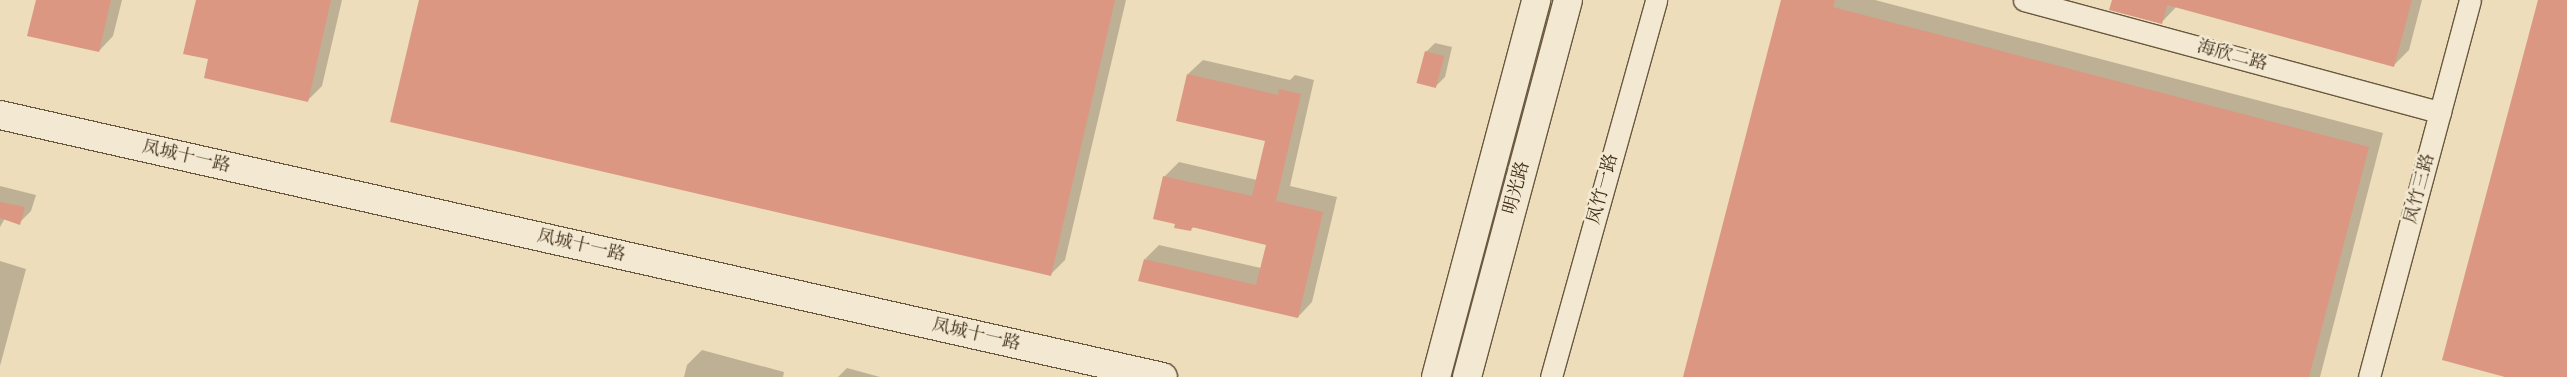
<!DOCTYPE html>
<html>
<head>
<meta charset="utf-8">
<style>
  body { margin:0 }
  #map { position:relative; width:2567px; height:377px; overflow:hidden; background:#edddba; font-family:Cardo,"Noto Serif SC",serif }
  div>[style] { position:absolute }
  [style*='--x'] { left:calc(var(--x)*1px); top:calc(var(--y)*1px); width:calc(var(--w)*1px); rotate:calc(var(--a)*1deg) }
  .shadow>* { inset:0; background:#0003 }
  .building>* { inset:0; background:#dc9782; transform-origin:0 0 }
  .roads { filter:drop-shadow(1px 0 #69583f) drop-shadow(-1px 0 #69583f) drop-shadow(0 1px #69583f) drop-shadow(0 -1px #69583f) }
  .street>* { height:21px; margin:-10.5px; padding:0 10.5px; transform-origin:10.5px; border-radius:10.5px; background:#f3e9d2 }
  .secondary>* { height:28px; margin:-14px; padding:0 14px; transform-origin:14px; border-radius:14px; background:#f3e9d2 }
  span { translate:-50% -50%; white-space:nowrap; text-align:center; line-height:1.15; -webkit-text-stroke:5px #f3e9d2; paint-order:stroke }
  .street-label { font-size:18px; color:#3d2b16 }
</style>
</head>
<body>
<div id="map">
  <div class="shadow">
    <i style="clip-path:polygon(37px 0,122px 0,113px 36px,99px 51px)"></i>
    <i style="clip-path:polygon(197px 0,342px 0,322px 86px,307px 101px,210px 58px)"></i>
    <i style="clip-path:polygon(420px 0,1126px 0,1065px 260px,1050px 275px)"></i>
    <i style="clip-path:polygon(1783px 0,1875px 0,2383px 133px,2320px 377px,1684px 377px)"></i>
    <i style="clip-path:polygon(2113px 0,2422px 0,2409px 50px,2394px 65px,2177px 6px,2161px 23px)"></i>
    <i style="clip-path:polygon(1435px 43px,1452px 47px,1445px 77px,1436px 86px,1426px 52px)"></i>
    <i style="clip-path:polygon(1203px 60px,1290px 80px,1295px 75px,1314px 80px,1290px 186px,1337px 197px,1312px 302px,1298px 317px,1145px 259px,1159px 245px,1261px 268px,1267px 244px,1194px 227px,1190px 230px,1177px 223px,1164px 177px,1179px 162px,1257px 180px,1266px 140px,1188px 74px)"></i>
    <i style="clip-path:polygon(0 186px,36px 195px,31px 211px,19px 223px,5px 218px,0 227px)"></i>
    <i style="clip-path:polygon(0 261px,26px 269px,0 366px)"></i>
    <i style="clip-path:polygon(702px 350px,784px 372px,783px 377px,684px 377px,687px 365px)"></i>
    <i style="clip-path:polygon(847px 368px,880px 377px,838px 377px)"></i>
  </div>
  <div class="building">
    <i style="clip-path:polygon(36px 0,111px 0,99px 52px,27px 36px)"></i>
    <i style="clip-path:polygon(196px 0,331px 0,308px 102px,204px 78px,208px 59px,183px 54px)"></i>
    <i style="clip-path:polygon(419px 0,1115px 0,1051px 276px,390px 122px)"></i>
    <i style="clip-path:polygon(1781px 0,1835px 0,1833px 7px,2369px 147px,2309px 377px,1683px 377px)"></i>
    <i style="clip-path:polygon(2112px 0,2412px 0,2394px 67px,2167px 5px,2162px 24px,2109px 10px)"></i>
    <i style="clip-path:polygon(2538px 0,2567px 0,2567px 377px,2505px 377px,2442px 360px)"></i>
    <i style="left:1425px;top:51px;width:20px;height:33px;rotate:15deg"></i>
    <i style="clip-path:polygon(1187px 74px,1278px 95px,1279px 89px,1301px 94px,1276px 201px,1323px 212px,1298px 318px,1138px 281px,1144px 259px,1256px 285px,1266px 245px,1192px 227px,1191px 231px,1174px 228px,1175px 224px,1153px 219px,1163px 176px,1252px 196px,1265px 141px,1176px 121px)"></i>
    <i style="clip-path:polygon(0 202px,25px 207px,20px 225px,0 218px)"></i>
  </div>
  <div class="roads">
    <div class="street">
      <i style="--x:2024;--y:0;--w:431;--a:15.1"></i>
      <i style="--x:1551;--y:377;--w:391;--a:-74.4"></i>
      <i style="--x:2369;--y:377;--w:390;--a:-75"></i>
    </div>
    <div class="secondary">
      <i style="--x:0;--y:115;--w:1192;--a:12.7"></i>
      <i style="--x:1436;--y:377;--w:390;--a:-75.1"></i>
      <i style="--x:1467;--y:377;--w:390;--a:-75"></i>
    </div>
  </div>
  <div class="street-label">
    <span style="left:2232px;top:56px;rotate:15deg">海欣二路</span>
    <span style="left:186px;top:157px;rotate:13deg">凤城十一路</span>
    <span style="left:1517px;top:188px;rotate:-75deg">明光路</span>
    <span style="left:1603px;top:189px;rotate:-75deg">凤竹一路</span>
    <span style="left:2420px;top:189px;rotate:-75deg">凤竹三路</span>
    <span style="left:581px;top:246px;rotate:13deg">凤城十一路</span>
    <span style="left:976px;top:335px;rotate:13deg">凤城十一路</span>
  </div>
</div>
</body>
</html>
